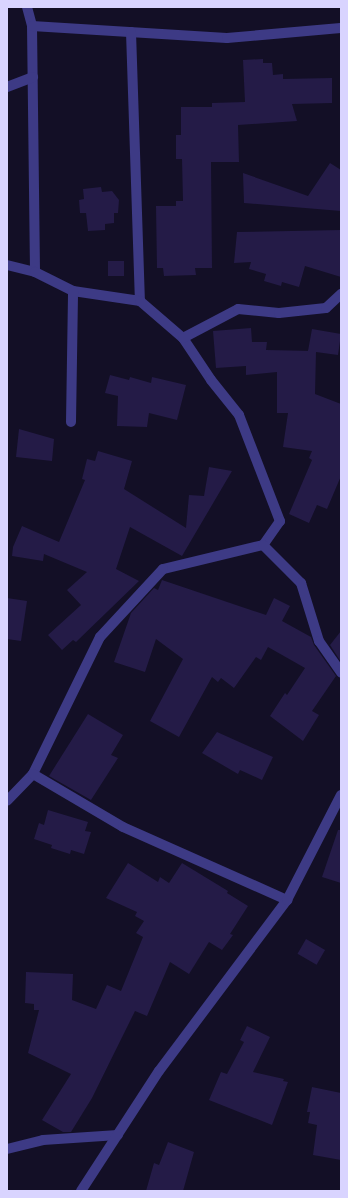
<!DOCTYPE html>
<html>
<head>
<meta charset="utf-8">
<style>
  body { margin:0 }
  #map { position:relative; width:348px; height:1198px; overflow:hidden; background:#130f26; font-family:"Source Sans 3",sans-serif }
  div>[style] { position:absolute }
  [style*='--x'] { left:calc(var(--x)*1px); top:calc(var(--y)*1px); width:calc(var(--w)*1px); rotate:calc(var(--a)*1deg) }
  .building>* { inset:0; background:#241b47; transform-origin:0 0 }
  .minor>* { height:10px; margin:-5px; padding:0 5px; transform-origin:5px; border-radius:5px; background:#3d3a85 }
  span { translate:-50% -50%; white-space:nowrap; text-align:center; line-height:1.15; -webkit-text-stroke:3px #130f26; paint-order:stroke }
  .frame { position:absolute; inset:0; border:8px solid #d9d4ff; pointer-events:none }
</style>
</head>
<body>
<div id="map">
  <div class="building">
    <i style="clip-path:polygon(263px 59px,263px 63px,272px 63px,273px 75px,283px 74px,283px 79px,332px 78px,332px 103px,292px 104px,297px 121px,238px 125px,239px 162px,211px 162px,212px 268px,195px 268px,196px 275px,164px 276px,163px 268px,157px 268px,156px 206px,176px 206px,176px 201px,183px 201px,182px 159px,176px 159px,176px 135px,181px 135px,181px 107px,212px 107px,212px 103px,245px 102px,243px 60px)"></i>
    <i style="clip-path:polygon(330px 163px,341px 170px,341px 211px,244px 203px,243px 173px,308px 196px)"></i>
    <i style="clip-path:polygon(101px 187px,102px 192px,112px 191px,119px 200px,118px 213px,114px 213px,114px 223px,105px 224px,105px 230px,88px 231px,86px 213px,80px 213px,79px 200px,84px 199px,83px 189px)"></i>
    <i style="clip-path:polygon(341px 230px,341px 277px,305px 266px,299px 287px,282px 282px,281px 286px,264px 281px,266px 274px,249px 269px,251px 262px,234px 263px,237px 232px)"></i>
    <i style="left:108px;top:261px;width:16px;height:15px"></i>
    <i style="clip-path:polygon(251px 328px,252px 342px,267px 342px,266px 350px,312px 351px,308px 351px,312px 329px,341px 334px,338px 355px,316px 352px,315px 394px,341px 404px,341px 476px,327px 509px,317px 505px,309px 523px,289px 514px,312px 460px,309px 458px,312px 451px,283px 447px,288px 413px,277px 413px,277px 372px,246px 375px,246px 366px,216px 368px,213px 331px)"></i>
    <i style="clip-path:polygon(110px 375px,129px 380px,130px 377px,151px 383px,152px 377px,186px 385px,177px 420px,149px 413px,147px 427px,117px 426px,118px 396px,105px 393px)"></i>
    <i style="clip-path:polygon(19px 429px,54px 439px,52px 461px,16px 457px)"></i>
    <i style="clip-path:polygon(98px 451px,132px 461px,124px 489px,186px 528px,189px 495px,204px 496px,209px 467px,232px 471px,182px 556px,130px 527px,116px 569px,139px 581px,76px 642px,73px 640px,62px 650px,48px 635px,81px 605px,67px 590px,87px 572px,44px 554px,43px 561px,12px 556px,13px 547px,22px 526px,59px 542px,85px 480px,82px 479px,87px 459px,95px 461px)"></i>
    <i style="clip-path:polygon(162px 580px,266px 615px,274px 598px,290px 606px,282px 621px,311px 637px,314px 645px,336px 676px,312px 711px,319px 715px,303px 741px,270px 716px,285px 693px,287px 695px,305px 668px,268px 647px,261px 660px,256px 657px,234px 688px,221px 678px,218px 682px,212px 677px,179px 737px,150px 721px,183px 659px,156px 639px,145px 672px,114px 662px,131px 613px,154px 588px,158px 590px)"></i>
    <i style="clip-path:polygon(7px 598px,27px 601px,21px 641px,7px 639px)"></i>
    <i style="clip-path:polygon(341px 631px,341px 662px,330px 645px)"></i>
    <i style="clip-path:polygon(88px 714px,123px 735px,111px 755px,118px 758px,91px 800px,49px 776px)"></i>
    <i style="clip-path:polygon(217px 732px,273px 757px,262px 780px,240px 770px,238px 774px,202px 753px)"></i>
    <i style="clip-path:polygon(48px 810px,88px 822px,85px 831px,91px 832px,84px 854px,71px 850px,70px 854px,51px 848px,52px 845px,34px 839px,39px 823px,44px 825px)"></i>
    <i style="clip-path:polygon(338px 830px,341px 830px,341px 883px,322px 877px)"></i>
    <i style="clip-path:polygon(128px 863px,158px 882px,160px 877px,169px 883px,182px 863px,228px 891px,227px 893px,248px 906px,230px 934px,233px 935px,222px 950px,209px 942px,189px 974px,170px 962px,147px 1016px,135px 1011px,92px 1098px,71px 1132px,63px 1132px,42px 1120px,71px 1074px,28px 1053px,39px 1010px,34px 1010px,34px 1004px,25px 1003px,26px 972px,73px 974px,72px 1000px,96px 1009px,107px 985px,121px 991px,143px 937px,136px 933px,144px 921px,135px 916px,137px 912px,106px 898px)"></i>
    <i style="left:306px;top:939px;width:22px;height:17px;rotate:30deg"></i>
    <i style="clip-path:polygon(247px 1026px,270px 1037px,253px 1072px,284px 1079px,283px 1081px,288px 1082px,272px 1125px,209px 1100px,221px 1072px,227px 1074px,244px 1042px,240px 1040px)"></i>
    <i style="clip-path:polygon(312px 1087px,341px 1093px,341px 1160px,313px 1155px,317px 1125px,308px 1123px,310px 1112px,307px 1112px)"></i>
    <i style="clip-path:polygon(168px 1142px,194px 1152px,183px 1191px,146px 1191px,154px 1163px,159px 1165px)"></i>
  </div>
  <div class="minor">
    <i style="--x:27;--y:7;--w:20;--a:75"></i>
    <i style="--x:32;--y:26;--w:246;--a:89.3"></i>
    <i style="--x:32;--y:26;--w:195;--a:3.5"></i>
    <i style="--x:227;--y:38;--w:114;--a:-5"></i>
    <i style="--x:131;--y:32;--w:269;--a:88.1"></i>
    <i style="--x:7;--y:87;--w:28;--a:-21"></i>
    <i style="--x:7;--y:265;--w:29;--a:14"></i>
    <i style="--x:35;--y:272;--w:42;--a:26.6"></i>
    <i style="--x:73;--y:291;--w:68;--a:8.5"></i>
    <i style="--x:140;--y:301;--w:57;--a:40.7"></i>
    <i style="--x:183;--y:338;--w:50;--a:56.3"></i>
    <i style="--x:211;--y:380;--w:45;--a:51.3"></i>
    <i style="--x:239;--y:415;--w:114;--a:68.9"></i>
    <i style="--x:280;--y:521;--w:29;--a:125"></i>
    <i style="--x:263;--y:545;--w:103;--a:166.5"></i>
    <i style="--x:163;--y:569;--w:93;--a:132.8"></i>
    <i style="--x:100;--y:637;--w:153;--a:116.1"></i>
    <i style="--x:33;--y:774;--w:37;--a:134"></i>
    <i style="--x:183;--y:338;--w:62;--a:-27.8"></i>
    <i style="--x:238;--y:309;--w:41;--a:5.6"></i>
    <i style="--x:279;--y:313;--w:47;--a:-6.1"></i>
    <i style="--x:326;--y:308;--w:21;--a:-43"></i>
    <i style="--x:71;--y:422;--w:131;--a:-89.1"></i>
    <i style="--x:263;--y:545;--w:54;--a:45"></i>
    <i style="--x:301;--y:583;--w:61;--a:72.8"></i>
    <i style="--x:319;--y:641;--w:39;--a:55"></i>
    <i style="--x:33;--y:774;--w:104;--a:30.5"></i>
    <i style="--x:123;--y:827;--w:180;--a:24"></i>
    <i style="--x:7;--y:1149;--w:37;--a:-14"></i>
    <i style="--x:43;--y:1140;--w:75;--a:-3.8"></i>
    <i style="--x:81;--y:1191;--w:143;--a:-57"></i>
    <i style="--x:159;--y:1071;--w:214;--a:-53.2"></i>
    <i style="--x:287;--y:900;--w:118;--a:-62.8"></i>
  </div>
  <div class="frame"></div>
</div>
</body>
</html>
